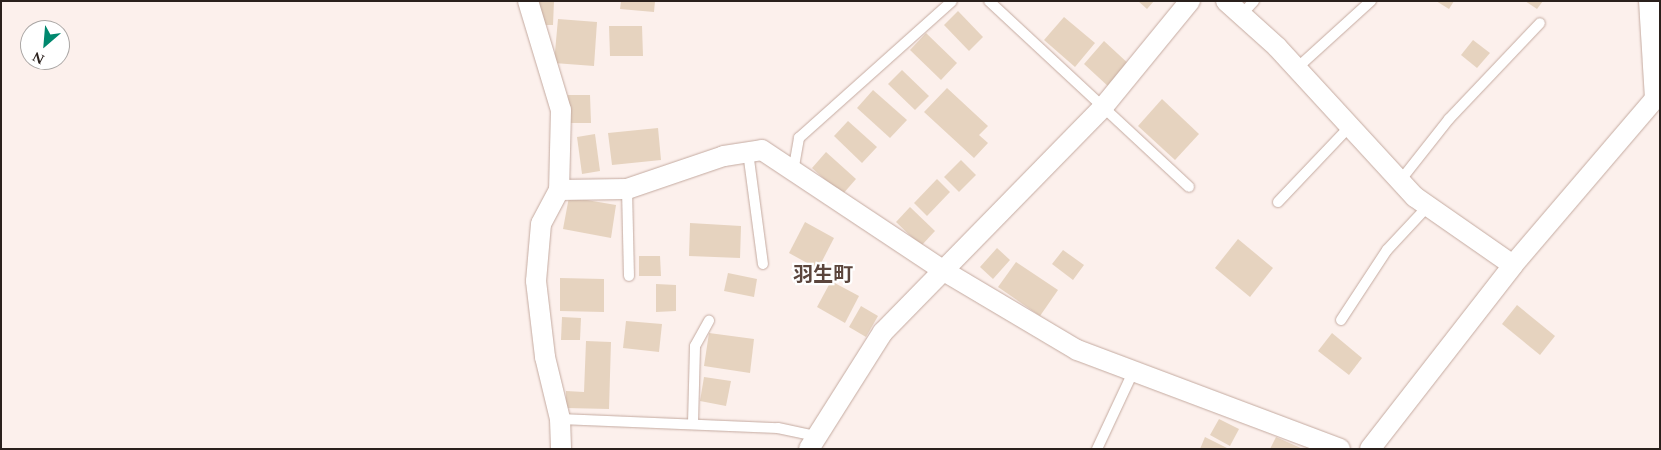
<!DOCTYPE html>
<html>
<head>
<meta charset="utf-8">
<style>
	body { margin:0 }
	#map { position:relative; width:1661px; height:450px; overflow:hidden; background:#fcf0ec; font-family:Spectral,"Noto Sans JP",serif }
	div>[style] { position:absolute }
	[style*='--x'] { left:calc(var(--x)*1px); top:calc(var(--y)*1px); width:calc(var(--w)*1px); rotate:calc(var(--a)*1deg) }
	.building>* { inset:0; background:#e6d3bf }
	.roads { filter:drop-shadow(0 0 1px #c4aaa0) drop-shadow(0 0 1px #c4aaa0) }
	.service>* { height:10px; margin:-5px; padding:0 5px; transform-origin:5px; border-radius:5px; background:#fff }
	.minor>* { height:20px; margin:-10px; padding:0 10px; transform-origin:10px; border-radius:10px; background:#fff }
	span { translate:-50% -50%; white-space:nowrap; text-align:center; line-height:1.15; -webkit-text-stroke:4.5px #fff; paint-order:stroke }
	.quarter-label { font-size:20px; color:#5b453c; font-weight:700 }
	.frame { position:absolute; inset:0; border:2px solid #2a201c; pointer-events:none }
	.north { position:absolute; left:20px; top:20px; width:50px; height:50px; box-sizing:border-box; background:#fff; border:1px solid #aaa6a4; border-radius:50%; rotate:207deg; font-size:14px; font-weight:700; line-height:20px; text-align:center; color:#2a201c }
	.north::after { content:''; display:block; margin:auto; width:18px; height:22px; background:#00886e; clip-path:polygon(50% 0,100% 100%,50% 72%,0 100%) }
</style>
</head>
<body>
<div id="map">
	<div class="building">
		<i style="clip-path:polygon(539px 1px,554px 1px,553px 25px,538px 25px)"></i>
		<i style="clip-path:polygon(621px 1px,655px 1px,654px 12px,620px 9px)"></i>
		<i style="clip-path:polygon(1138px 1px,1154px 1px,1147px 9px)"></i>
		<i style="clip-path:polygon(1436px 1px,1454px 1px,1449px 9px)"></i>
		<i style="clip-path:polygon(1525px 1px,1543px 1px,1537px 9px)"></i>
		<i style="clip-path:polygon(958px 11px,983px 37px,969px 51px,944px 25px)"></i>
		<i style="clip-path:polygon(1064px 17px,1095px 43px,1075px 67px,1044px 40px)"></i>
		<i style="clip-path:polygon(558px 19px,597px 22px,594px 66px,554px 63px)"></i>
		<i style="clip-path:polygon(609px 26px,642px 26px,643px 56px,610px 56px)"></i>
		<i style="clip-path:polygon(926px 33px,957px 63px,941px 80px,910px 50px)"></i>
		<i style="clip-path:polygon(1473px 40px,1490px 53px,1477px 68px,1461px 55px)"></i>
		<i style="clip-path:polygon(1104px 41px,1131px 66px,1110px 88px,1084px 64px)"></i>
		<i style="clip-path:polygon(902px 70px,929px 96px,915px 110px,888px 84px)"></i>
		<i style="clip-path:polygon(947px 88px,988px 126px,979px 135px,988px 143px,974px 158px,924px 112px)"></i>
		<i style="clip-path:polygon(873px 90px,907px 120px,890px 138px,857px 108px)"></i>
		<i style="clip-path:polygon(568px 95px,590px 95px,591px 123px,569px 123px)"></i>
		<i style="clip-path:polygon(1162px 99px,1199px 134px,1175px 160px,1138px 126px)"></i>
		<i style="clip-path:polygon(848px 121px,877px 147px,862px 163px,834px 136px)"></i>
		<i style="clip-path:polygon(658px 128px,661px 160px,612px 165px,608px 133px)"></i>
		<i style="clip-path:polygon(595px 134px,600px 171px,582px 174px,577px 137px)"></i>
		<i style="clip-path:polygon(826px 152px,856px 179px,842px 195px,812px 168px)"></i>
		<i style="clip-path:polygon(961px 160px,976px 175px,959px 192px,944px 177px)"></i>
		<i style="clip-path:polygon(937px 179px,950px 192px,927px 216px,914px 203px)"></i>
		<i style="clip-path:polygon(569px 197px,616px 205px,611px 238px,563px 229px)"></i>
		<i style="clip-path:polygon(910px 207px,935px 231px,921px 246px,896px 222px)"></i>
		<i style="clip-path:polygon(805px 222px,834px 238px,818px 269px,789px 253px)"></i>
		<i style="clip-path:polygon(690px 223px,741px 226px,740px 258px,689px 256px)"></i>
		<i style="clip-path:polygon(1238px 239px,1273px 268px,1250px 297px,1215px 268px)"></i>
		<i style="clip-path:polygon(997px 248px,1010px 260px,993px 279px,980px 267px)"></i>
		<i style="clip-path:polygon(1063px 250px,1084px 265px,1073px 280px,1052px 264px)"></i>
		<i style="clip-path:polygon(639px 256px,660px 256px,661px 276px,639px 276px)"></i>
		<i style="clip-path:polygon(1016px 262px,1058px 290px,1040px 316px,998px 287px)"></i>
		<i style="clip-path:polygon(728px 273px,757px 279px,754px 297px,724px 291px)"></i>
		<i style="clip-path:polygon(560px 278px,604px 279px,604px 312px,560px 311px)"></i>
		<i style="clip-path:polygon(831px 281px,859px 296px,845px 323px,817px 307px)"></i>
		<i style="clip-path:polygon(656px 284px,676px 285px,676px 311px,656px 312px)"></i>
		<i style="clip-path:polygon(1517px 305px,1555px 336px,1540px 355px,1502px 324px)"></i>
		<i style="clip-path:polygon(861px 306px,878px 316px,866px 337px,849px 327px)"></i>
		<i style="clip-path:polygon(562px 317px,581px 318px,580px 340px,561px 340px)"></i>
		<i style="clip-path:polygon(626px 321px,662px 324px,659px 352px,623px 348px)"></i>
		<i style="clip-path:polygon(709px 333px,754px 339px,750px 373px,704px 366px)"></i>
		<i style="clip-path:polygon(1332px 333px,1362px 358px,1349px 375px,1318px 351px)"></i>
		<i style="clip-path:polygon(586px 341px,611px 342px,609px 409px,566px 408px,566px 391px,584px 392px)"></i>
		<i style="clip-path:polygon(704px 377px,731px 381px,726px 406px,700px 401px)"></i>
		<i style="clip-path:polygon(1219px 419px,1239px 429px,1230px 446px,1210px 435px)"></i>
		<i style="clip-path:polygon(1205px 437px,1229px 449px,1200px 449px)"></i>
		<i style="clip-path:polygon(1276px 437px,1303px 449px,1270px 449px)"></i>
	</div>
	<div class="roads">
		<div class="service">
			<i style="--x:989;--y:1;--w:273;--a:42.9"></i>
			<i style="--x:1241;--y:15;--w:19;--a:-47"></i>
			<i style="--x:1297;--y:68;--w:100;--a:-42.2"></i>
			<i style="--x:748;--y:152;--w:113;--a:82.4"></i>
			<i style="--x:793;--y:172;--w:35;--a:-80"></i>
			<i style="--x:799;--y:138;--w:205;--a:-41.8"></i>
			<i style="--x:1400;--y:181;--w:79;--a:-51.7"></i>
			<i style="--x:1449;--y:119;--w:132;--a:-46.5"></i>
			<i style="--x:627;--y:189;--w:87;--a:88.7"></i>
			<i style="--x:1278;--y:202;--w:105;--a:-46.5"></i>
			<i style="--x:1341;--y:320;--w:84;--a:-56.7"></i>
			<i style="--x:1387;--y:250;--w:60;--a:-47"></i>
			<i style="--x:560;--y:419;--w:218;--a:2.4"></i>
			<i style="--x:778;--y:428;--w:39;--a:12"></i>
			<i style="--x:693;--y:423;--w:77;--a:-88.5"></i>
			<i style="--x:695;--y:346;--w:29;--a:-61"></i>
			<i style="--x:1097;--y:449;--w:87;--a:-64.9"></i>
		</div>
		<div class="minor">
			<i style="--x:528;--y:1;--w:114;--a:73.2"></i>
			<i style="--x:561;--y:110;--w:80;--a:91.4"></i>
			<i style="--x:559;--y:190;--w:38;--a:118"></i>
			<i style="--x:541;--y:224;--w:57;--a:95"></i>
			<i style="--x:536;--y:281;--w:77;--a:83.2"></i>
			<i style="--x:545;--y:357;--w:64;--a:76.4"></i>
			<i style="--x:560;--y:419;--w:30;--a:88"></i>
			<i style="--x:1226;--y:1;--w:69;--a:42"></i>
			<i style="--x:1277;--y:47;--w:204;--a:47.4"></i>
			<i style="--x:1415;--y:197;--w:119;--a:34.8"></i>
			<i style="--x:559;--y:190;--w:68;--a:-0.8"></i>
			<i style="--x:627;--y:189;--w:102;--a:-18.8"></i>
			<i style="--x:724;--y:156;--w:38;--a:-9"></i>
			<i style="--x:762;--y:150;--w:219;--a:33.6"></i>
			<i style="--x:944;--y:271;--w:155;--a:30.7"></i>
			<i style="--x:1077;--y:350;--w:281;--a:20.6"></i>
			<i style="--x:809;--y:449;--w:138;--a:-57.7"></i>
			<i style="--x:883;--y:332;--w:316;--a:-45.6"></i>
			<i style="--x:1104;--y:106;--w:136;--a:-50.7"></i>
			<i style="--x:1370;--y:449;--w:233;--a:-52.1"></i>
			<i style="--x:1513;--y:265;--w:218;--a:-49.5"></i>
			<i style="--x:1655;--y:99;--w:98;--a:-93.5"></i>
		</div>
	</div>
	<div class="quarter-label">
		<span style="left:823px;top:275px">羽生町</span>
	</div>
	<div class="frame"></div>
	<div class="north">N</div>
</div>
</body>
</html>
